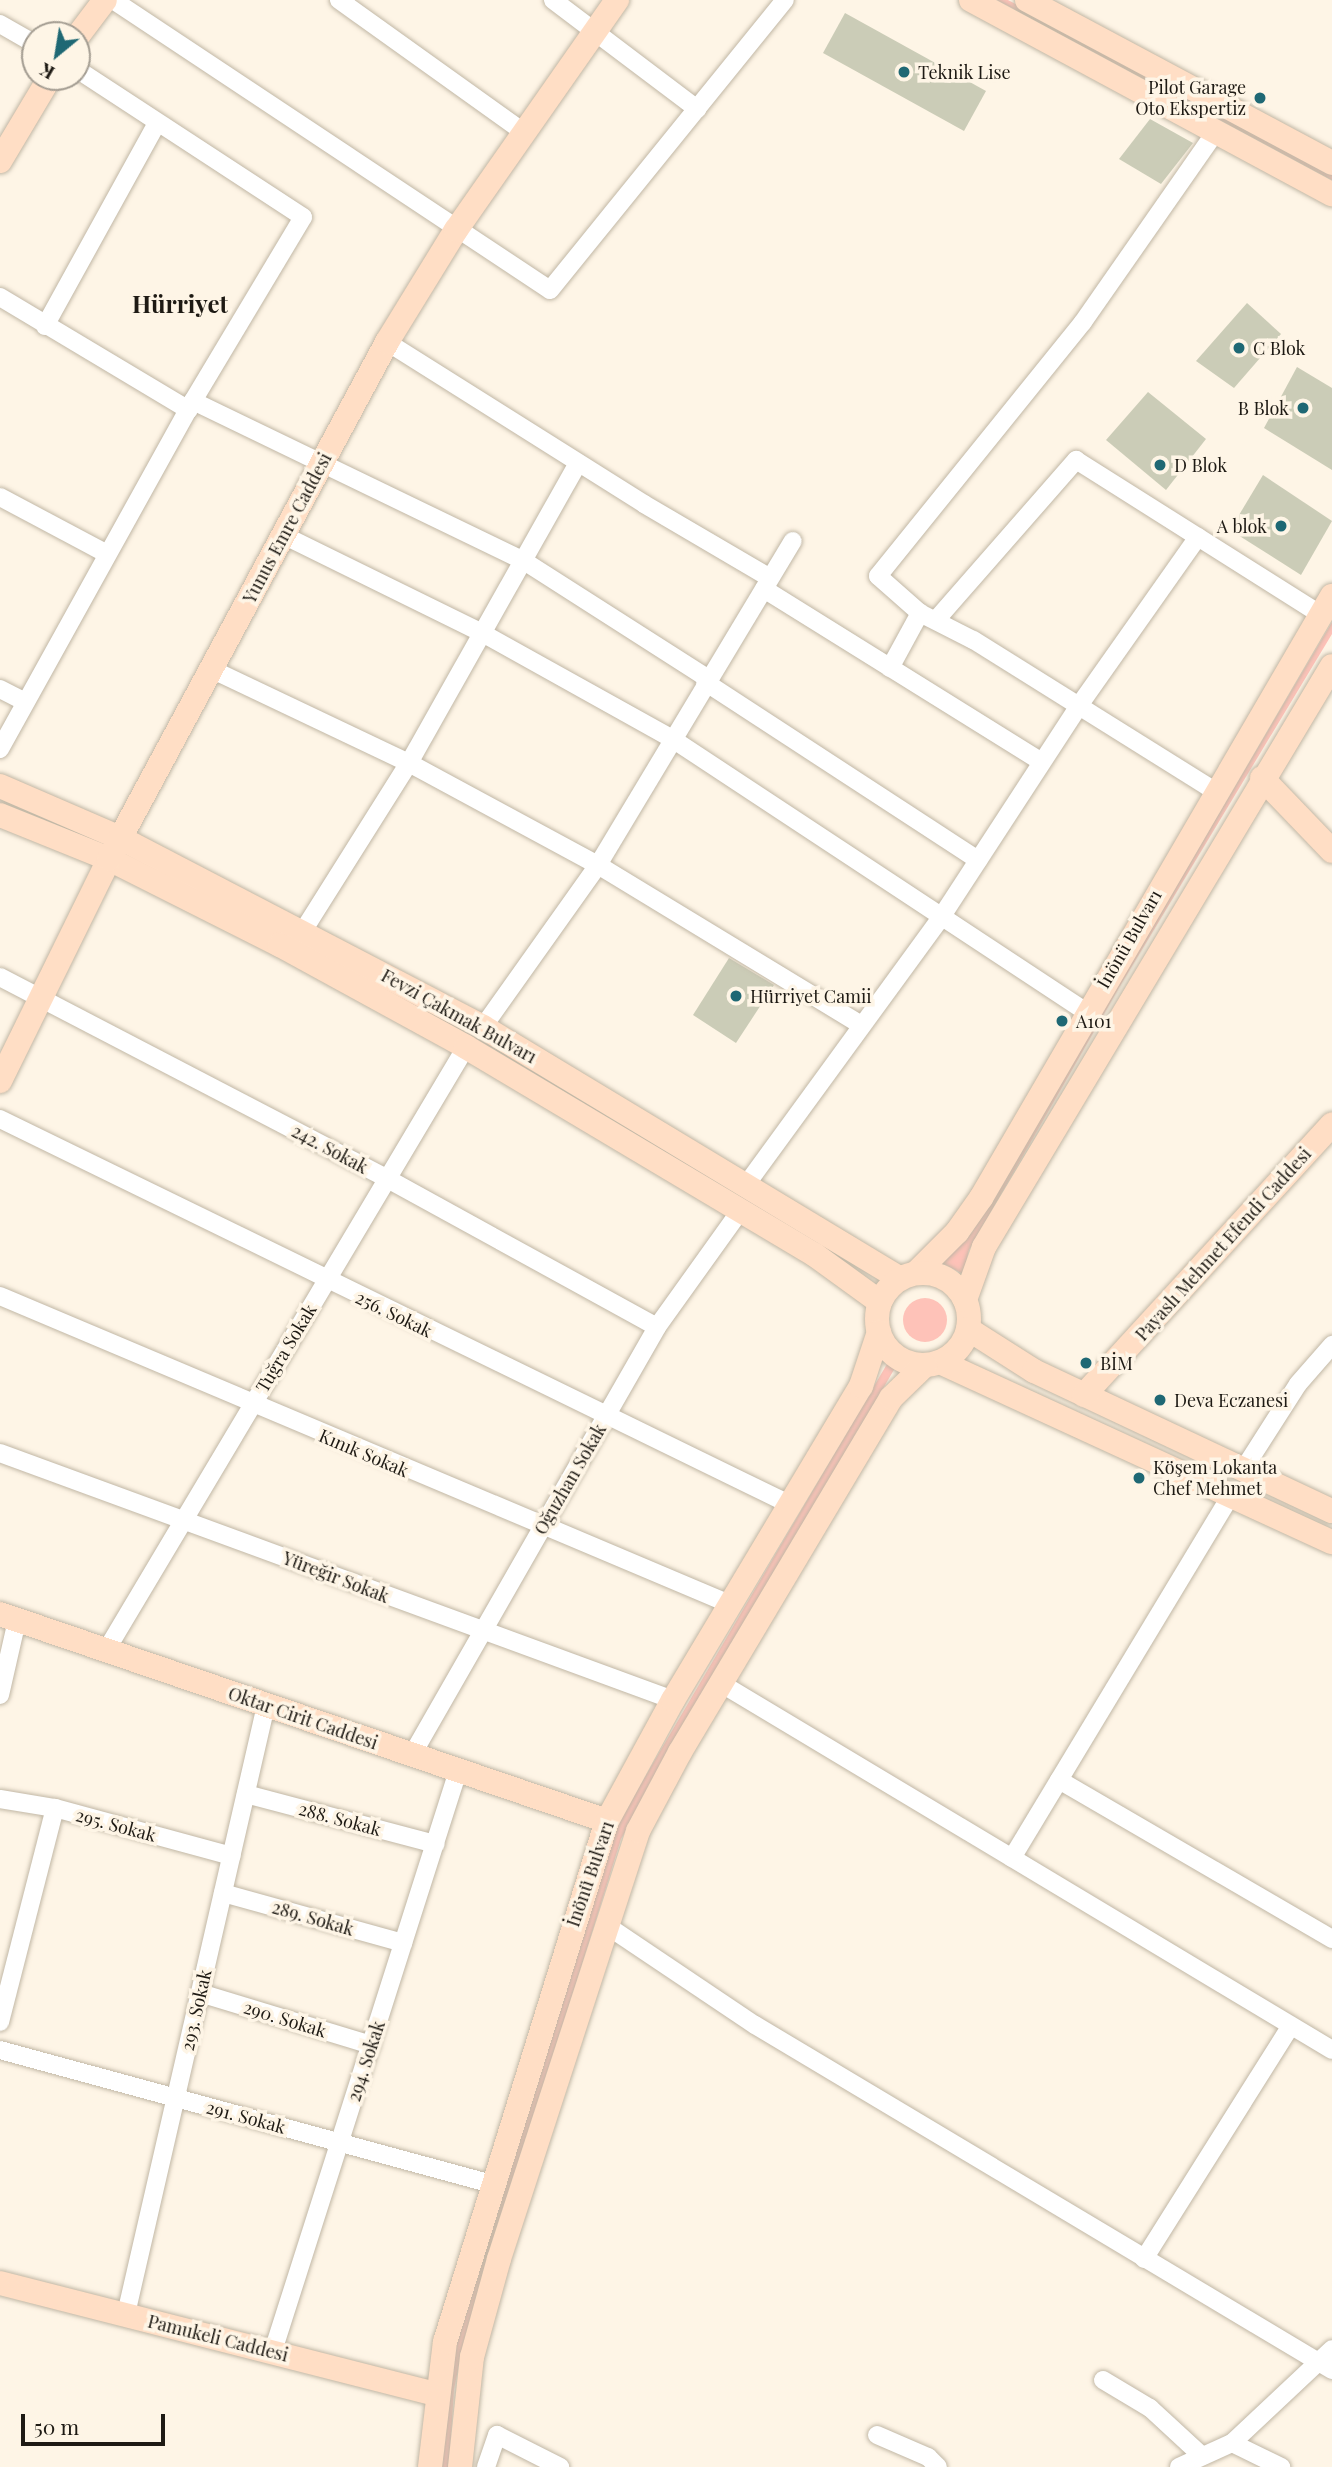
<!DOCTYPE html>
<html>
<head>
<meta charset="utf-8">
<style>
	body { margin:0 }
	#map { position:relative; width:1332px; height:2467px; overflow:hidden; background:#fef5e6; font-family:"Playfair Display",serif }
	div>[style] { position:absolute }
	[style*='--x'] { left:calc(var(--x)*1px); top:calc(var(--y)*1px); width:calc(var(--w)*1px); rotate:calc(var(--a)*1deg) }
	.green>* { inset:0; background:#fec2b8 }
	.round { border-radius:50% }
	.building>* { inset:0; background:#cbccb7 }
	.roads { filter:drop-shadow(0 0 2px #c1b7a5) drop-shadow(0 0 2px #c1b7a5) }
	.street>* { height:18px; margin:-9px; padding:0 9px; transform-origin:9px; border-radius:9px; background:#fff }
	.secondary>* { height:24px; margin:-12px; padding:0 12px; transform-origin:12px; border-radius:12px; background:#ffdec5 }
	.secondary>.ring { margin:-12px; padding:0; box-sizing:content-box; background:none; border:24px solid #ffdec5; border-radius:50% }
	.dots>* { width:19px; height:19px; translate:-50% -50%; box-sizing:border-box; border:4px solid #fef5e6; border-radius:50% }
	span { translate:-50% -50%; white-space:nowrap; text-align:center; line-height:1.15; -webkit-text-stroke:7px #fef5e6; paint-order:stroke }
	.poi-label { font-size:18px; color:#1e1a14 }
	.left { translate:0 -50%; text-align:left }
	.right { translate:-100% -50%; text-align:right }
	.street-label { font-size:18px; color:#1e1a14 }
	.district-label { font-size:24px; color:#1e1a14; font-weight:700 }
	.north { position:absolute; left:21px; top:21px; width:70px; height:70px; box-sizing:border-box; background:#fef5e6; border:2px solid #a49d92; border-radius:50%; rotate:210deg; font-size:19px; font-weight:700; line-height:28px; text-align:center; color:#1e1a14 }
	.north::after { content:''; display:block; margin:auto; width:24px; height:32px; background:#1f6874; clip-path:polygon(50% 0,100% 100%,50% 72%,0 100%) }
	.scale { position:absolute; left:21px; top:2414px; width:144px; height:32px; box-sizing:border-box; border:4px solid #1e1a14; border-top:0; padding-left:9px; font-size:21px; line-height:24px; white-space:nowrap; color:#1e1a14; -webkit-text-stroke:5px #fef5e6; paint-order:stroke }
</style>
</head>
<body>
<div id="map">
	<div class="green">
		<i style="clip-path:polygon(997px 0,1008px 0,1332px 174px,1332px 180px)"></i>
		<i style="clip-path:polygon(1332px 622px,1332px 634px,1120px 986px,969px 1250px,963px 1274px,942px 1263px,972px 1232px)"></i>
		<i class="round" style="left:903px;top:1298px;width:44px;height:44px"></i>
		<i style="clip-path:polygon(887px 1364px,895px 1368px,621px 1839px,462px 2351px,454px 2389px,449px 2467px,440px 2467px,450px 2364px,604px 1857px,625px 1811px)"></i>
	</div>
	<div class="building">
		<i style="clip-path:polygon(845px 13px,986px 91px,964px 131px,823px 53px)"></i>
		<i style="clip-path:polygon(1150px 119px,1193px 143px,1161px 184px,1119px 159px)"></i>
		<i style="clip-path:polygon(1247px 303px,1281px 334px,1234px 388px,1196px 361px)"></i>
		<i style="clip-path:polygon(1297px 367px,1332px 388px,1332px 470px,1264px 428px)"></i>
		<i style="clip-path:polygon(1148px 392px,1206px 439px,1166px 490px,1106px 440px)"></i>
		<i style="clip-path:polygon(1263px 475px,1332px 521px,1301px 575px,1230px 530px)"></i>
		<i style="clip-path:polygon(729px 958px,774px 985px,736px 1043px,693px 1015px)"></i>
	</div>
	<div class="roads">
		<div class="street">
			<i style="--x:113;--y:0;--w:524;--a:33.57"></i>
			<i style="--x:550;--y:290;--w:373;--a:-51"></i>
			<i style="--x:339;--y:0;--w:229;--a:35.6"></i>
			<i style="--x:553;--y:0;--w:181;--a:37.1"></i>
			<i style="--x:0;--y:24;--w:40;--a:29.7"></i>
			<i style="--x:0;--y:297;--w:220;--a:30.9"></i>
			<i style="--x:45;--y:326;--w:230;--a:-61.1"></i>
			<i style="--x:387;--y:342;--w:304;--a:32.2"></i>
			<i style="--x:644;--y:504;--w:146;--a:30.4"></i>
			<i style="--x:193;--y:401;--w:368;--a:25.8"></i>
			<i style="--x:524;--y:561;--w:217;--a:32.6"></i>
			<i style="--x:0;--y:497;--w:121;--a:28"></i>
			<i style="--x:283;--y:535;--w:224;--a:26.2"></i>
			<i style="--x:484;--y:634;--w:214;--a:29.1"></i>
			<i style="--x:671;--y:738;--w:498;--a:33.4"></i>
			<i style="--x:764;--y:589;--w:327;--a:31.9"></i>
			<i style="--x:936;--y:620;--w:213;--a:-48.8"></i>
			<i style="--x:1076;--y:460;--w:290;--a:32.3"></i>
			<i style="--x:890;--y:668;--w:63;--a:-61.4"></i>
			<i style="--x:211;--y:669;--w:219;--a:25.4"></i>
			<i style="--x:409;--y:763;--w:215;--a:28.4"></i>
			<i style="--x:598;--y:865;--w:308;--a:31.3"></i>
			<i style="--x:705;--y:682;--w:326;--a:33.1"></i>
			<i style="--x:0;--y:689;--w:27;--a:27"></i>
			<i style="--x:0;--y:749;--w:398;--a:-61"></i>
			<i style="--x:193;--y:401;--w:214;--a:-59.1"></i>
			<i style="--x:303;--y:217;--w:270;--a:-146.8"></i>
			<i style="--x:1215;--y:791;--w:285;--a:-148"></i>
			<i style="--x:973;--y:640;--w:59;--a:-153"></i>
			<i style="--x:920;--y:613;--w:56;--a:-138.6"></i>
			<i style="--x:878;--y:576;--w:326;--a:-51.1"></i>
			<i style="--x:1083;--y:322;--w:233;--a:-55.1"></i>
			<i style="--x:303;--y:931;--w:199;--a:-57.8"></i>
			<i style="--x:409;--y:763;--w:344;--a:-60.6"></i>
			<i style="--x:0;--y:977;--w:435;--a:27.5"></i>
			<i style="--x:386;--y:1178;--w:309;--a:28.8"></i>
			<i style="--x:483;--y:1027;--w:199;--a:-54.6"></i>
			<i style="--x:598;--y:865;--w:378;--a:-59"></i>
			<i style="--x:0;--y:1119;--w:880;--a:26.01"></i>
			<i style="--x:746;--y:1185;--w:329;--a:-53.9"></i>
			<i style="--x:940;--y:919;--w:253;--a:-56.9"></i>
			<i style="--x:1078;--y:707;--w:208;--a:-54.8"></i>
			<i style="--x:0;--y:1296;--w:792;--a:22.88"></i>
			<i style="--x:0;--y:1453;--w:717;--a:20.15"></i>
			<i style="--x:1245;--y:1467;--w:98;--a:-57.4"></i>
			<i style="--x:1298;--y:1384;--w:52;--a:-48.9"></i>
			<i style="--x:107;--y:1649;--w:701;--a:-59.19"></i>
			<i style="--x:722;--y:1684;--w:711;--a:30.96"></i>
			<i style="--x:0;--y:1695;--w:77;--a:-77.2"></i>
			<i style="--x:412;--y:1755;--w:493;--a:-60.2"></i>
			<i style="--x:657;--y:1327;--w:143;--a:-54.4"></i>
			<i style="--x:1059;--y:1780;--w:316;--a:30.2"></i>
			<i style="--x:246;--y:1794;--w:196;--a:14.8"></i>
			<i style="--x:0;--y:1799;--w:56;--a:9.3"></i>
			<i style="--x:55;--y:1808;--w:183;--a:15.2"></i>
			<i style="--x:1012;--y:1858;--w:426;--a:-58.9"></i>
			<i style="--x:223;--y:1893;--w:187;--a:15.5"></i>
			<i style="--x:606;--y:1925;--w:179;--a:33.9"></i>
			<i style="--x:755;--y:2025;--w:672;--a:30.88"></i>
			<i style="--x:200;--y:1993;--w:179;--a:16.9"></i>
			<i style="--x:0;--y:2022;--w:221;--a:-75.6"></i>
			<i style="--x:0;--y:2050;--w:510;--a:15.24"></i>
			<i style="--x:1144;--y:2259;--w:275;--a:-57.8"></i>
			<i style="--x:126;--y:2314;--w:625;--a:-77.05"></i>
			<i style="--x:273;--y:2351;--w:609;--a:-72.31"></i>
			<i style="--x:1103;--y:2380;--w:55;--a:30.8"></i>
			<i style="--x:1150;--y:2408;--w:71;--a:42.7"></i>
			<i style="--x:877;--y:2435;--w:56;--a:23.3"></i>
			<i style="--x:928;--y:2457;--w:14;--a:45"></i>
			<i style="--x:1232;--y:2443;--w:55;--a:26.1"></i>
			<i style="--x:486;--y:2467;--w:34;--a:-71"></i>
			<i style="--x:497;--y:2435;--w:71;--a:26.9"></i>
			<i style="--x:1179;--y:2467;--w:58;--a:-24.4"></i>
			<i style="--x:1232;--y:2443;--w:137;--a:-43.2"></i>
		</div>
		<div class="secondary">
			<i style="--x:971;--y:0;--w:410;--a:28.3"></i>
			<i style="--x:1027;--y:0;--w:346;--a:28.1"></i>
			<i style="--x:77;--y:37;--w:46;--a:-52.9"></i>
			<i style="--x:0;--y:161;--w:98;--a:-59.2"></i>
			<i style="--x:1262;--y:778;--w:101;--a:46.2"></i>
			<i style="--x:0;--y:786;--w:131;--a:23.4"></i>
			<i style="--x:120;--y:838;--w:409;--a:27.5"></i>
			<i style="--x:483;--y:1027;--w:487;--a:31.1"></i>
			<i style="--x:0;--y:815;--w:118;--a:22"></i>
			<i style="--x:109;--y:859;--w:191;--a:26.7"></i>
			<i style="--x:280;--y:945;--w:212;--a:28.7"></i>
			<i style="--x:466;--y:1047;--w:406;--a:30.8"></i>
			<i style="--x:815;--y:1255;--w:80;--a:35.9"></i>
			<i style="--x:0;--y:1081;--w:247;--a:-63.8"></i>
			<i style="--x:109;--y:859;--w:587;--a:-61.73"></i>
			<i style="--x:387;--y:342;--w:132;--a:-58.4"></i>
			<i style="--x:456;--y:230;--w:281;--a:-55"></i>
			<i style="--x:916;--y:1273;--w:58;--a:-45"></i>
			<i style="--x:957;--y:1232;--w:42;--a:-54.8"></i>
			<i style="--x:981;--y:1198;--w:697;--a:-59.76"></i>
			<i class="ring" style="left:877px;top:1273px;width:68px;height:68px"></i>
			<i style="--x:965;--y:1300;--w:56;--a:-70.3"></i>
			<i style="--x:984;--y:1247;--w:677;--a:-59.08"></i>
			<i style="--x:968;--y:1329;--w:78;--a:32.5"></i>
			<i style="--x:1034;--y:1371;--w:329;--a:25.2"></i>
			<i style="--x:940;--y:1362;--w:431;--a:24.7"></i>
			<i style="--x:1084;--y:1395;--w:367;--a:-47.5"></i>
			<i style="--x:0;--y:1614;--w:641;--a:18.83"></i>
			<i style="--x:0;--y:2283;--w:450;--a:14.3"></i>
			<i style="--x:430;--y:2467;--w:126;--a:-83.2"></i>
			<i style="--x:445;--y:2342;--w:546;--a:-72.73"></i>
			<i style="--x:607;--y:1821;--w:138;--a:-61.4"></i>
			<i style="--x:673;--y:1700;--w:366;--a:-59.1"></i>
			<i style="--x:861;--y:1386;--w:57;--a:-71.6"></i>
			<i style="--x:460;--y:2467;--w:111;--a:-83.8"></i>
			<i style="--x:472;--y:2357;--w:102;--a:-74.6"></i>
			<i style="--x:499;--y:2259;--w:450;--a:-72"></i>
			<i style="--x:638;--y:1831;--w:89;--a:-62"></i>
			<i style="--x:680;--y:1752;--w:412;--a:-59.2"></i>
			<i style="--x:891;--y:1398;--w:47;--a:-44.1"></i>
		</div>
	</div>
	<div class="dots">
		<i style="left:904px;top:72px;background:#1f6874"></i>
		<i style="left:1260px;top:98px;background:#1f6874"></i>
		<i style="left:1239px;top:348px;background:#1f6874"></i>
		<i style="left:1303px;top:408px;background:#1f6874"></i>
		<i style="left:1160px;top:465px;background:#1f6874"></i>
		<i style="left:1281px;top:526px;background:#1f6874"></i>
		<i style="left:736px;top:996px;background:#1f6874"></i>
		<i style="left:1062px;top:1021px;background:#1f6874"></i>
		<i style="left:1086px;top:1363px;background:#1f6874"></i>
		<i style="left:1160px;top:1400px;background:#1f6874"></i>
		<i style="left:1139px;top:1478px;background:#1f6874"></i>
	</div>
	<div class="poi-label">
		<span class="left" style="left:918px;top:72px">Teknik Lise</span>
		<span class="right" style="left:1246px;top:98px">Pilot Garage<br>Oto Ekspertiz</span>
		<span class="left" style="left:1253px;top:348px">C Blok</span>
		<span class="right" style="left:1289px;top:408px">B Blok</span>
		<span class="left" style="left:1174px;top:465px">D Blok</span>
		<span class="right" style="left:1267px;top:526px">A blok</span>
		<span class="left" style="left:750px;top:996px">Hürriyet Camii</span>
		<span class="left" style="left:1076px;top:1021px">A101</span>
		<span class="left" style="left:1100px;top:1363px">BİM</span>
		<span class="left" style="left:1174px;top:1400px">Deva Eczanesi</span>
		<span class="left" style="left:1153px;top:1478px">Köşem Lokanta<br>Chef Mehmet</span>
	</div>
	<div class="street-label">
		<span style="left:287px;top:528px;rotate:-62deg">Yunus Emre Caddesi</span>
		<span style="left:1129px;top:939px;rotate:-60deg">İnönü Bulvarı</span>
		<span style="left:459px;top:1016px;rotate:29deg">Fevzi Çakmak Bulvarı</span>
		<span style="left:330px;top:1149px;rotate:28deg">242. Sokak</span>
		<span style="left:1223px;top:1244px;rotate:-48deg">Payaslı Mehmet Efendi Caddesi</span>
		<span style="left:394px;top:1314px;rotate:26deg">256. Sokak</span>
		<span style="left:286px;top:1348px;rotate:-59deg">Tuğra Sokak</span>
		<span style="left:364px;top:1453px;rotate:23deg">Kınık Sokak</span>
		<span style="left:570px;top:1479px;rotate:-60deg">Oğuzhan Sokak</span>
		<span style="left:336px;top:1577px;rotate:21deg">Yüreğir Sokak</span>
		<span style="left:303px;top:1718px;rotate:19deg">Oktar Cirit Caddesi</span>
		<span style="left:340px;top:1819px;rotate:15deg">288. Sokak</span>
		<span style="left:116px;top:1825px;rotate:15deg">295. Sokak</span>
		<span style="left:590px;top:1874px;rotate:-71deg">İnönü Bulvarı</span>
		<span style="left:313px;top:1918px;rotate:16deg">289. Sokak</span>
		<span style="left:196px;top:2010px;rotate:-77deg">293. Sokak</span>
		<span style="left:285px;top:2019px;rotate:17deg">290. Sokak</span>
		<span style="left:366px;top:2061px;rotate:-72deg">294. Sokak</span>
		<span style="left:246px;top:2117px;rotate:15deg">291. Sokak</span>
		<span style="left:218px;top:2338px;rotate:14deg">Pamukeli Caddesi</span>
	</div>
	<div class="district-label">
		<span style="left:180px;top:304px">Hürriyet</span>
	</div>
	<div class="north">K</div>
	<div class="scale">50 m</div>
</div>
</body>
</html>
